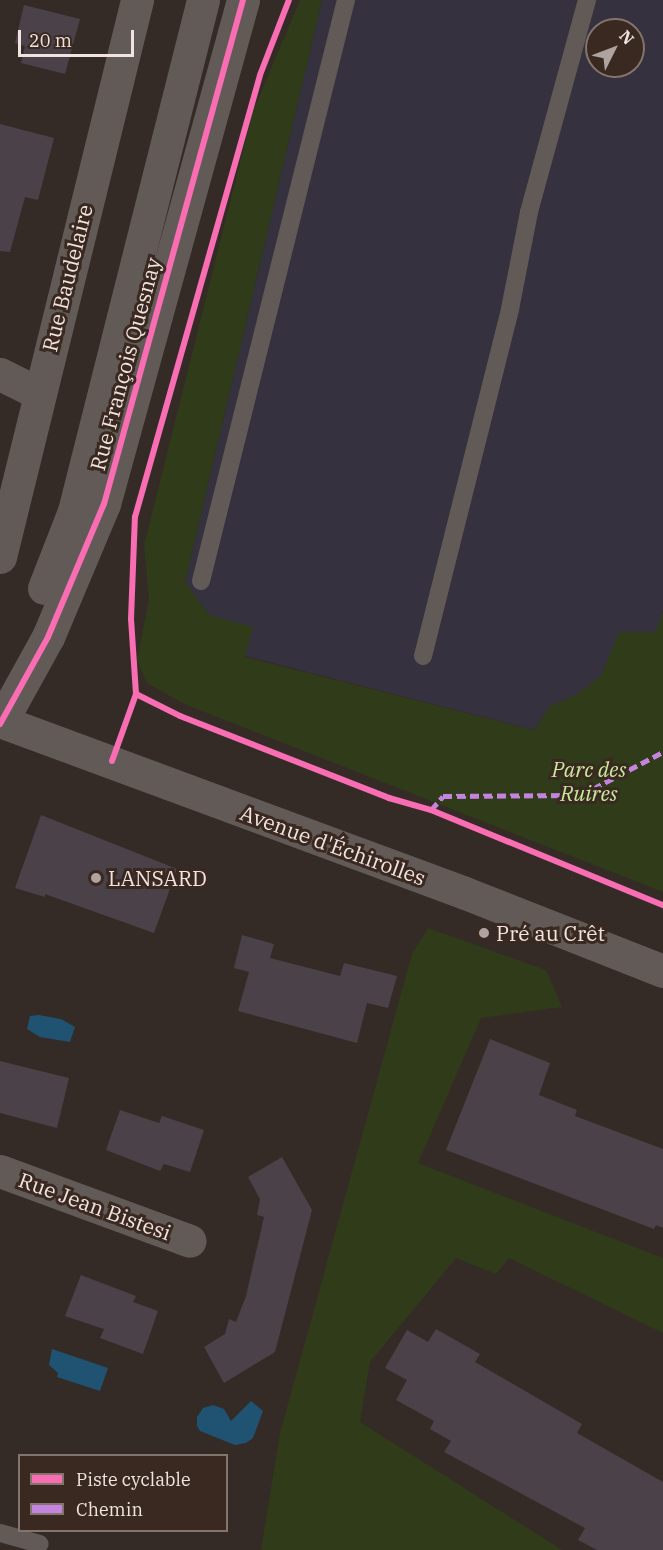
<!DOCTYPE html>
<html>
<head>
<meta charset="utf-8">
<style>
	body { margin:0 }
	#map { position:relative; width:663px; height:1550px; overflow:hidden; background:#342b27; font-family:"IBM Plex Serif",serif }
	div>[style] { position:absolute }
	[style*='--x'] { left:calc(var(--x)*1px); top:calc(var(--y)*1px); width:calc(var(--w)*1px); rotate:calc(var(--a)*1deg) }
	.industrial>* { inset:0; background:#36313f }
	.green>* { inset:0; background:#2f3b19 }
	.water>* { inset:0; background:#1f5371 }
	.building>* { inset:0; background:#4a4248 }
	.lane>* { height:18px; margin:-9px; padding:0 9px; transform-origin:9px; border-radius:9px; background:#625a56 }
	.street>* { height:33px; margin:-16.5px; padding:0 16.5px; transform-origin:16.5px; border-radius:16.5px; background:#625a56 }
	.secondary>* { height:33px; margin:-16.5px; padding:0 16.5px; transform-origin:16.5px; border-radius:16.5px; background:#625a56 }
	.quiet>* { height:4.5px; margin-top:-2.25px; transform-origin:0; background:repeating-linear-gradient(90deg,#c483df 0 9px,transparent 0 13.5px) }
	.cycleway>* { height:6px; margin:-3px; padding:0 3px; transform-origin:3px; border-radius:3px; background:#f96db3 }
	.dots>* { width:16px; height:16px; translate:-50% -50%; box-sizing:border-box; border:3px solid #3a2921; border-radius:50% }
	span { translate:-50% -50%; white-space:nowrap; text-align:center; line-height:1.15; -webkit-text-stroke:6px #3a2921; paint-order:stroke }
	.street-label { font-size:21px; color:#f1e4e0 }
	.park-label { font-size:21px; color:#c6eb9b; font-style:italic }
	.poi-label { font-size:21px; color:#f1e4e0 }
	.left { translate:0 -50%; text-align:left }
	.legend { position:absolute; left:18px; top:1454px; width:210px; height:78px; box-sizing:border-box; background:#3a2921; border:2px solid #83746d; margin:0; padding:8px 10px; list-style:none; font-size:18px; color:#f1e4e0 }
	.legend li { display:flex; align-items:center; gap:12px; height:30px }
	.legend b { width:30px; border:2px solid #83746d }
	.north { position:absolute; left:585px; top:18px; width:60px; height:60px; box-sizing:border-box; background:#3a2921; border:2px solid #83746d; border-radius:50%; rotate:48deg; font-size:16px; font-weight:700; line-height:24px; text-align:center; color:#f1e4e0 }
	.north::after { content:''; display:block; margin:auto; width:21px; height:27px; background:#afa39f; clip-path:polygon(50% 0,100% 100%,50% 72%,0 100%) }
	.scale { position:absolute; left:18px; top:30px; width:116px; height:27px; box-sizing:border-box; border:3px solid #f1e4e0; border-top:0; padding-left:8px; font-size:18px; line-height:21px; white-space:nowrap; color:#f1e4e0; -webkit-text-stroke:4px #3a2921; paint-order:stroke }
</style>
</head>
<body>
<div id="map">
	<div class="industrial">
		<i style="clip-path:polygon(evenodd,322px 0,663px 0,663px 611px,657px 632px,619px 633px,601px 676px,574px 696px,550px 706px,534px 730px,245px 656px,252px 627px,209px 615px,185px 582px,322px 0,597px 30px,633px 30px,633px 66px,597px 66px,597px 30px)"></i>
	</div>
	<div class="green">
		<i style="clip-path:polygon(300px 0,322px 0,185px 582px,209px 615px,253px 627px,245px 657px,534px 730px,550px 706px,574px 696px,601px 676px,619px 632px,656px 632px,663px 611px,663px 892px,184px 704px,147px 683px,137px 661px,149px 599px,144px 545px,253px 111px)"></i>
		<i style="clip-path:polygon(428px 928px,546px 970px,562px 1007px,481px 1018px,418px 1163px,663px 1258px,663px 1333px,509px 1258px,496px 1274px,456px 1258px,370px 1362px,360px 1422px,562px 1550px,261px 1550px,280px 1433px,412px 954px)"></i>
	</div>
	<div class="water">
		<i style="clip-path:polygon(39px 1015px,61px 1019px,75px 1027px,70px 1042px,40px 1037px,27px 1029px,30px 1016px)"></i>
		<i style="clip-path:polygon(52px 1349px,108px 1368px,100px 1391px,57px 1377px,58px 1373px,49px 1365px)"></i>
		<i style="clip-path:polygon(251px 1401px,263px 1411px,253px 1438px,246px 1443px,235px 1445px,200px 1431px,197px 1426px,197px 1417px,203px 1408px,213px 1405px,224px 1409px,231px 1421px)"></i>
	</div>
	<div class="building">
		<i style="clip-path:polygon(24px 5px,80px 19px,65px 74px,21px 63px,25px 46px,15px 43px)"></i>
		<i style="clip-path:polygon(0 124px,54px 138px,38px 200px,25px 197px,10px 252px,0 251px)"></i>
		<i style="clip-path:polygon(41px 815px,177px 869px,154px 933px,45px 894px,45px 897px,15px 888px)"></i>
		<i style="clip-path:polygon(242px 935px,274px 944px,270px 958px,340px 976px,344px 963px,397px 976px,388px 1008px,367px 1003px,357px 1043px,238px 1011px,249px 972px,234px 968px)"></i>
		<i style="clip-path:polygon(490px 1039px,550px 1063px,539px 1095px,577px 1110px,575px 1116px,663px 1149px,663px 1228px,656px 1225px,654px 1229px,446px 1150px)"></i>
		<i style="clip-path:polygon(0 1061px,69px 1078px,57px 1128px,0 1113px)"></i>
		<i style="clip-path:polygon(120px 1110px,159px 1123px,162px 1116px,204px 1130px,190px 1172px,164px 1164px,160px 1171px,106px 1150px)"></i>
		<i style="clip-path:polygon(282px 1157px,312px 1210px,275px 1352px,224px 1383px,204px 1347px,225px 1334px,229px 1319px,236px 1322px,246px 1296px,264px 1217px,257px 1215px,260px 1199px,248px 1177px)"></i>
		<i style="clip-path:polygon(81px 1275px,136px 1296px,133px 1302px,158px 1311px,143px 1354px,100px 1338px,104px 1329px,65px 1316px)"></i>
		<i style="clip-path:polygon(436px 1329px,480px 1354px,475px 1362px,582px 1424px,577px 1433px,663px 1482px,663px 1550px,597px 1550px,578px 1540px,585px 1528px,444px 1452px,451px 1441px,430px 1429px,434px 1421px,396px 1400px,407px 1380px,385px 1368px,407px 1330px,428px 1342px)"></i>
	</div>
	<div class="lane">
		<i style="--x:201;--y:581;--w:599;--a:-75.99"></i>
		<i style="--x:423;--y:656;--w:358;--a:-75.9"></i>
		<i style="--x:510;--y:309;--w:99;--a:-78.9"></i>
		<i style="--x:529;--y:212;--w:220;--a:-74.7"></i>
		<i style="--x:0;--y:1533;--w:41;--a:15.4"></i>
	</div>
	<div class="street">
		<i style="--x:0;--y:374;--w:42;--a:26.6"></i>
		<i style="--x:0;--y:557;--w:574;--a:-76.18"></i>
		<i style="--x:0;--y:1171;--w:202;--a:20.2"></i>
	</div>
	<div class="secondary">
		<i style="--x:44;--y:588;--w:83;--a:-68.7"></i>
		<i style="--x:74;--y:511;--w:527;--a:-75.83"></i>
		<i style="--x:0;--y:721;--w:496;--a:20.3"></i>
		<i style="--x:465;--y:893;--w:213;--a:21.5"></i>
		<i style="--x:1;--y:722;--w:97;--a:-61.1"></i>
		<i style="--x:48;--y:637;--w:144;--a:-67.2"></i>
		<i style="--x:104;--y:504;--w:523;--a:-74.58"></i>
	</div>
	<div class="quiet">
		<i style="--x:431;--y:810;--w:18;--a:-49"></i>
		<i style="--x:443;--y:796;--w:138;--a:-0.4"></i>
		<i style="--x:581;--y:795;--w:93;--a:-27.7"></i>
	</div>
	<div class="cycleway">
		<i style="--x:136;--y:694;--w:49;--a:26.6"></i>
		<i style="--x:180;--y:716;--w:225;--a:21.4"></i>
		<i style="--x:389;--y:798;--w:44;--a:15.9"></i>
		<i style="--x:431;--y:810;--w:251;--a:22.3"></i>
		<i style="--x:0;--y:724;--w:99;--a:-61.1"></i>
		<i style="--x:48;--y:637;--w:144;--a:-67.2"></i>
		<i style="--x:104;--y:504;--w:523;--a:-74.58"></i>
		<i style="--x:112;--y:761;--w:71;--a:-70.3"></i>
		<i style="--x:136;--y:694;--w:75;--a:-93.8"></i>
		<i style="--x:131;--y:619;--w:102;--a:-87.8"></i>
		<i style="--x:135;--y:517;--w:459;--a:-74.2"></i>
		<i style="--x:260;--y:75;--w:80;--a:-68.9"></i>
	</div>
	<div class="dots">
		<i style="left:96px;top:878px;background:#afa39f"></i>
		<i style="left:484px;top:933px;background:#afa39f"></i>
	</div>
	<div class="street-label">
		<span style="left:67px;top:278px;rotate:-76deg">Rue Baudelaire</span>
		<span style="left:125px;top:364px;rotate:-75deg">Rue François Quesnay</span>
		<span style="left:333px;top:845px;rotate:20deg">Avenue d'Échirolles</span>
		<span style="left:95px;top:1206px;rotate:20deg">Rue Jean Bistesi</span>
	</div>
	<div class="park-label">
		<span style="left:589px;top:781px">Parc des<br>Ruires</span>
	</div>
	<div class="poi-label">
		<span class="left" style="left:108px;top:878px">LANSARD</span>
		<span class="left" style="left:496px;top:933px">Pré au Crêt</span>
	</div>
	<ul class="legend">
	<li><b style="height:8px;background:#f96db3"></b>Piste cyclable</li>
	<li><b style="height:8px;background:#c483df"></b>Chemin</li>
	</ul>
	<div class="north">N</div>
	<div class="scale">20 m</div>
</div>
</body>
</html>
